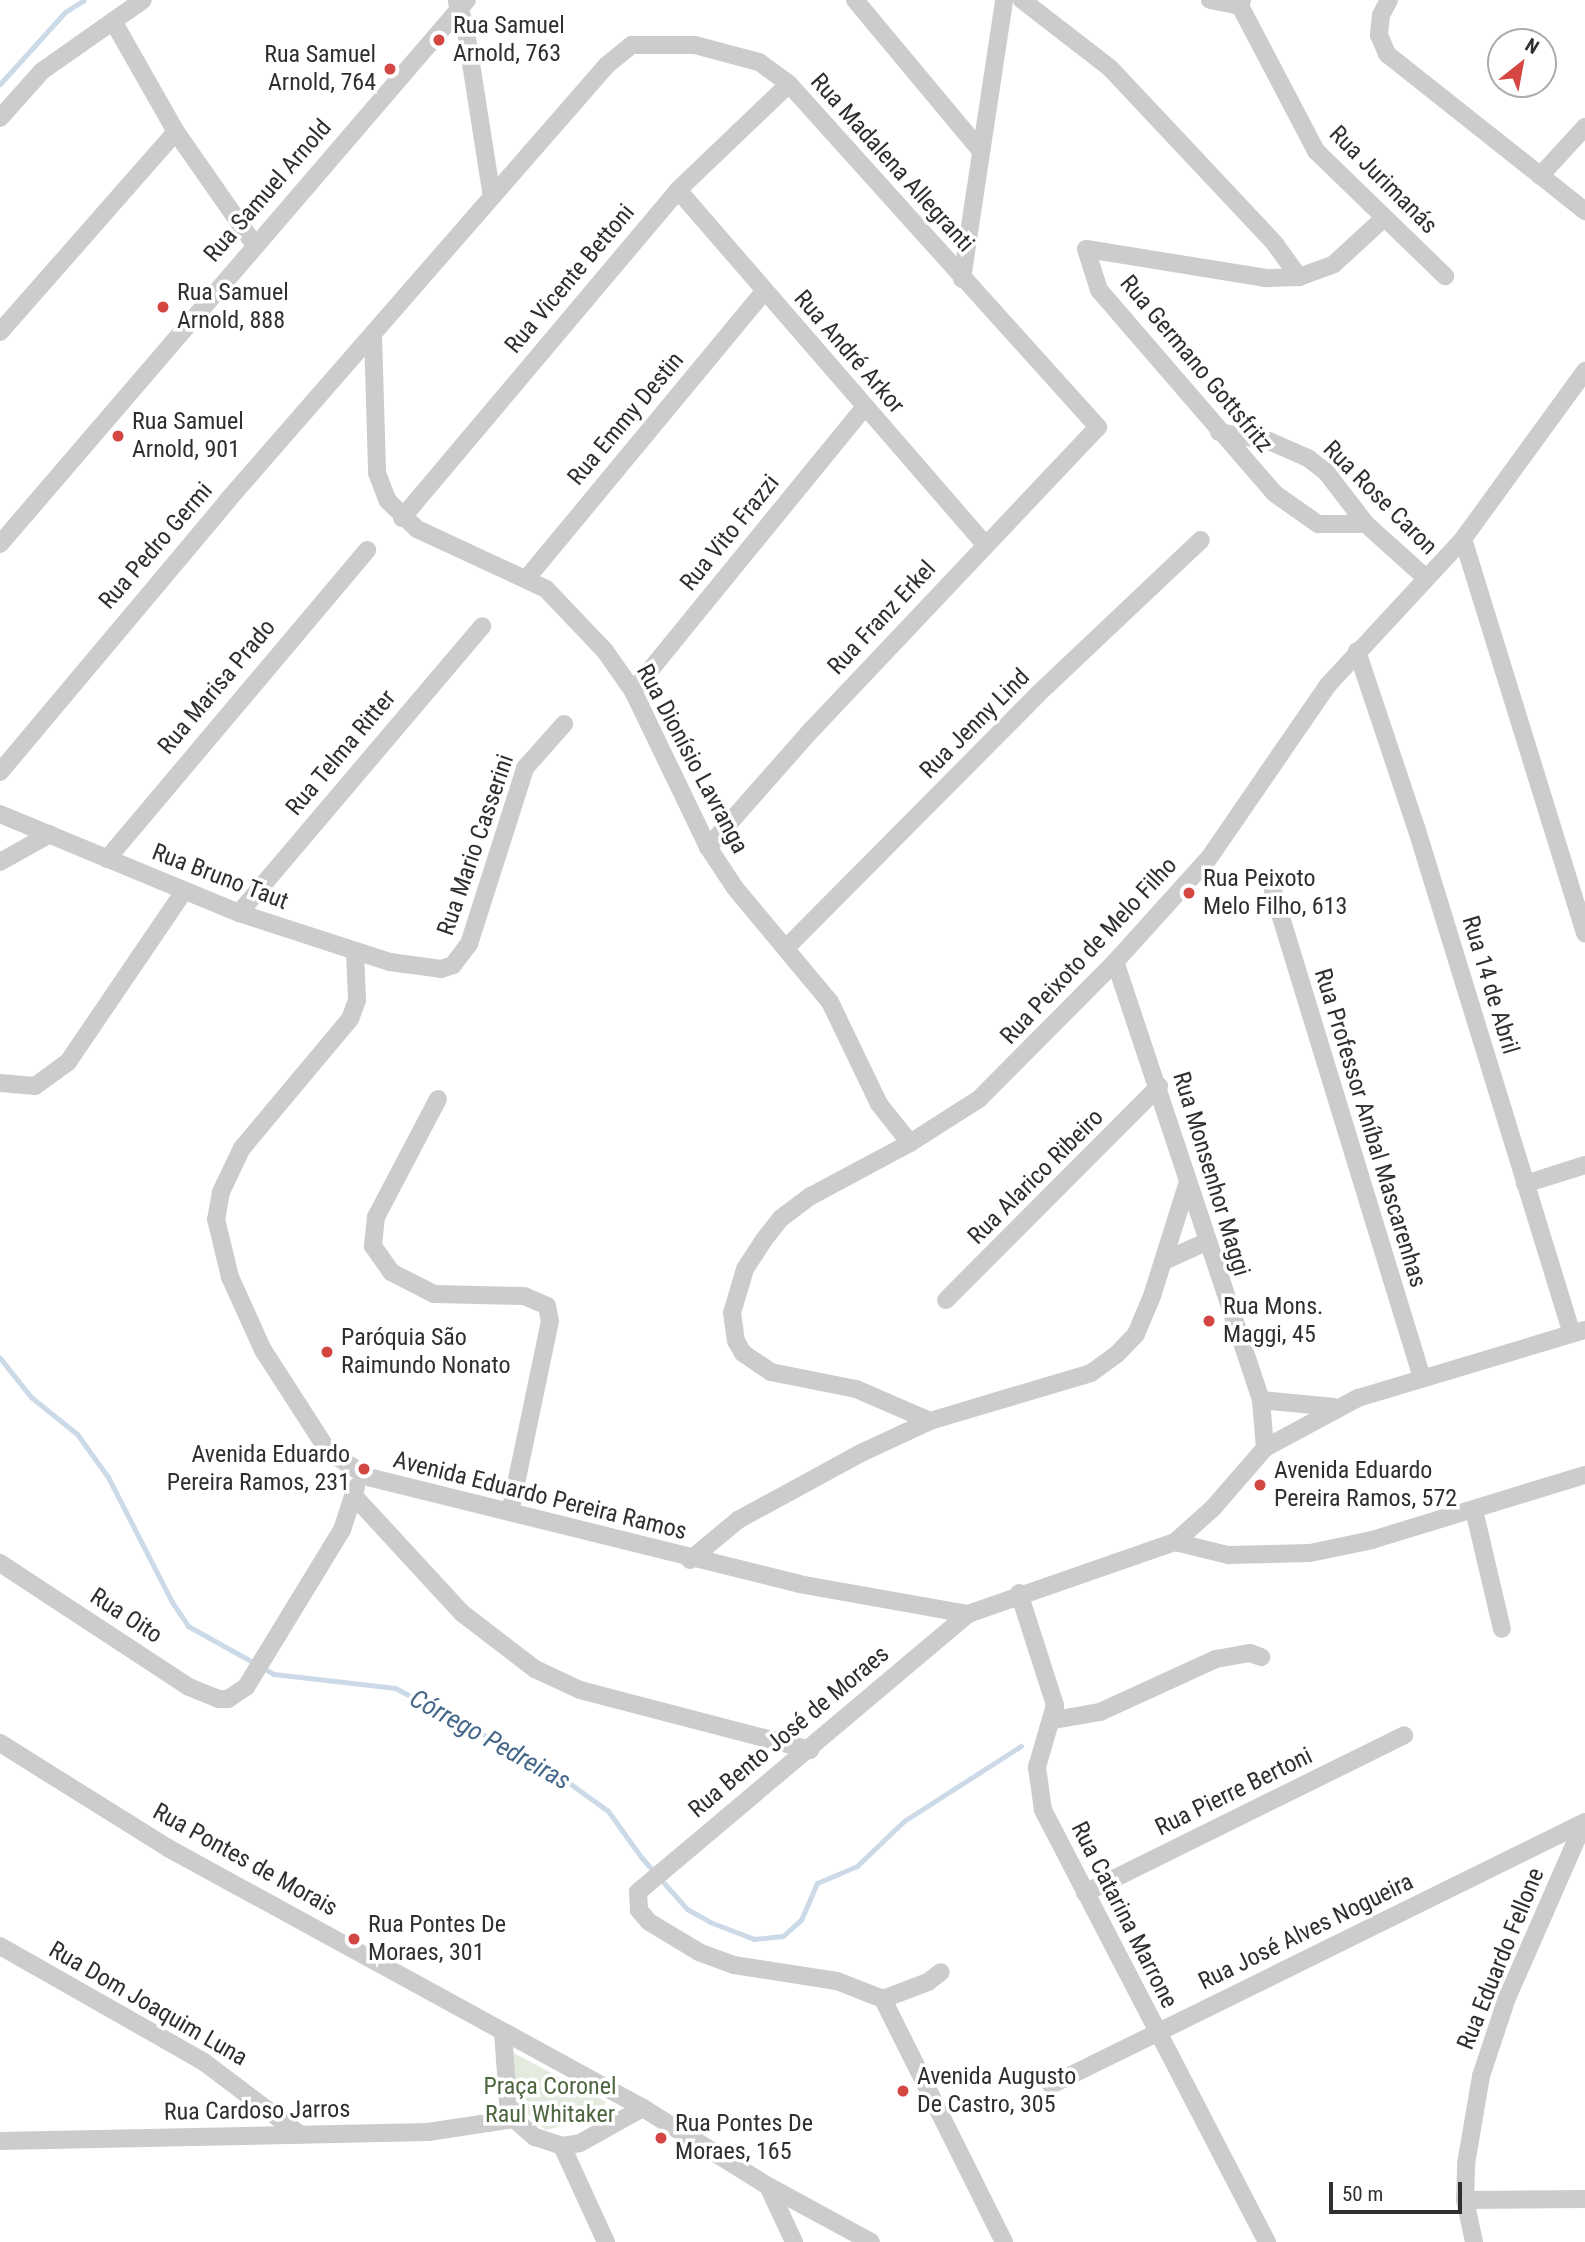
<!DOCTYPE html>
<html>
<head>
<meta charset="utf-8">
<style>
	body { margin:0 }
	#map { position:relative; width:1585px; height:2242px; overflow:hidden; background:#fff; font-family:"Roboto Condensed",sans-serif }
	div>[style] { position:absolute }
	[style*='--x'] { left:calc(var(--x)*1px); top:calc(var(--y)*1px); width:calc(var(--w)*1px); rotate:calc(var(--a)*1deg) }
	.green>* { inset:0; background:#e3eade }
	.stream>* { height:5px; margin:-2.5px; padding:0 2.5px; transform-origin:2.5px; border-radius:2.5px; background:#ccdae8 }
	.minor>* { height:18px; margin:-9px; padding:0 9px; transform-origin:9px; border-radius:9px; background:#ccc }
	.dots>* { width:19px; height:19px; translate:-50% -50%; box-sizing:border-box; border:4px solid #fff; border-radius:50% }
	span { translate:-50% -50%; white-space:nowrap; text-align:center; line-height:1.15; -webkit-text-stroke:7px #fff; paint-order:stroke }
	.poi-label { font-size:24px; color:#2f2f2f }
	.left { translate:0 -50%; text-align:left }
	.right { translate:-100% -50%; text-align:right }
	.street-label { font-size:24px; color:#2f2f2f }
	.park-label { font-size:24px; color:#4e6640 }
	.water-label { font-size:26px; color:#446789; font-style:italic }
	.north { position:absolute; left:1487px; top:28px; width:70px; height:70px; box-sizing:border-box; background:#fff; border:2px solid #acacac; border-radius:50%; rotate:31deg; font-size:19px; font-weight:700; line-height:28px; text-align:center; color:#2f2f2f }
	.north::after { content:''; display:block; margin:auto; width:24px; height:32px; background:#d44642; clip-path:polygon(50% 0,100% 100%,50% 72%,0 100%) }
	.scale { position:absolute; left:1329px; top:2182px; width:133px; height:32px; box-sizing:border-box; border:4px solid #2f2f2f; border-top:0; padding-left:9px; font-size:21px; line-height:24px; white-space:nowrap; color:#2f2f2f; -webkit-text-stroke:5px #fff; paint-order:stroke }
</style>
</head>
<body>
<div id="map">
	<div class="green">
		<i style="clip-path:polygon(514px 2053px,606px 2102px,596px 2118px,545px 2130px,515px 2102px)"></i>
	</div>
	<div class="stream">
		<i style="--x:0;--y:84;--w:97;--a:-47.9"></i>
		<i style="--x:65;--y:12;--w:22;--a:-32"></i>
		<i style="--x:0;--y:1358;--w:50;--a:51.5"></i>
		<i style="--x:31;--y:1397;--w:59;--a:38.8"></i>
		<i style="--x:77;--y:1434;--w:53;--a:54.2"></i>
		<i style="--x:108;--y:1477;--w:140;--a:62.9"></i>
		<i style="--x:172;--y:1602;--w:29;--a:56"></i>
		<i style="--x:188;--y:1626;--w:98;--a:29.2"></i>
		<i style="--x:274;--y:1674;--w:122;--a:6.6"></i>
		<i style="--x:395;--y:1688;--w:176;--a:27.7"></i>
		<i style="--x:551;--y:1770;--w:70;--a:35.7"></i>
		<i style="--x:608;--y:1811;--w:57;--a:54.3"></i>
		<i style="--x:641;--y:1857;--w:69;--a:48.5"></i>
		<i style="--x:687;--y:1909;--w:26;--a:29"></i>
		<i style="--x:710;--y:1922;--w:47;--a:21.1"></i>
		<i style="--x:754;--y:1939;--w:29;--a:-6"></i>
		<i style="--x:783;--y:1936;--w:24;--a:-42"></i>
		<i style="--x:801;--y:1920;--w:40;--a:-66.6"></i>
		<i style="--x:817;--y:1883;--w:43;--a:-23"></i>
		<i style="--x:857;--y:1866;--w:65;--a:-43.8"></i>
		<i style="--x:904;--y:1821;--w:139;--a:-32.7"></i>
	</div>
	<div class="minor">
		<i style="--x:855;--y:0;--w:197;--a:50.2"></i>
		<i style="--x:1022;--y:0;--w:111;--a:37.7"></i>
		<i style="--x:1110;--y:68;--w:241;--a:46.8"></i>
		<i style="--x:1275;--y:244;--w:41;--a:54"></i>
		<i style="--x:1299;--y:277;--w:33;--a:178"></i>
		<i style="--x:1266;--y:278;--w:182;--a:-170.8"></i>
		<i style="--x:1086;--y:249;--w:43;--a:72.4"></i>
		<i style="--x:1099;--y:290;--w:268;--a:49.2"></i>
		<i style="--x:1274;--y:493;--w:54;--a:35.2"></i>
		<i style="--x:1318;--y:524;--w:48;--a:0"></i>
		<i style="--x:1210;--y:0;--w:31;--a:11"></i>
		<i style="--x:1242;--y:0;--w:6;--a:108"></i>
		<i style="--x:1240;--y:6;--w:164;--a:62.3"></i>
		<i style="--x:1316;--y:151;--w:180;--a:44.1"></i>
		<i style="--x:1389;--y:0;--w:17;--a:118"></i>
		<i style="--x:1381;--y:15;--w:20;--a:96"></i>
		<i style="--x:1379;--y:35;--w:21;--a:67"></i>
		<i style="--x:1387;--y:54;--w:253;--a:38.4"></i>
		<i style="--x:457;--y:2;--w:24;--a:71"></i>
		<i style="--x:465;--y:25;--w:174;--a:81.1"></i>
		<i style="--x:113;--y:21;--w:128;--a:60.4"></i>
		<i style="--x:176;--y:132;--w:136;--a:55.1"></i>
		<i style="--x:0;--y:118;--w:63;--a:-48.2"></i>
		<i style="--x:42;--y:71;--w:123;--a:-35.1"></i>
		<i style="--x:1540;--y:176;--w:67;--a:-47.4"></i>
		<i style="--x:678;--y:190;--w:469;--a:49.1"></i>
		<i style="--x:1299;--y:277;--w:37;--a:-20"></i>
		<i style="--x:1334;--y:264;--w:68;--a:-42.6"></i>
		<i style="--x:962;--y:279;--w:282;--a:-81.4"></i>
		<i style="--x:0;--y:332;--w:266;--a:-48.7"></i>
		<i style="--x:373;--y:335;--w:138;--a:88.3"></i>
		<i style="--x:377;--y:473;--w:30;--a:69"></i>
		<i style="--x:388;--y:501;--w:40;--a:44"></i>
		<i style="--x:417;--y:529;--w:142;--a:24.9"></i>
		<i style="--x:546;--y:589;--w:86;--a:46.4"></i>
		<i style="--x:605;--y:651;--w:49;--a:55"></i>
		<i style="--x:633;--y:691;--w:173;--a:64.3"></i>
		<i style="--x:708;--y:847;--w:49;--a:56.6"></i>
		<i style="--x:735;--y:888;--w:148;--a:50.2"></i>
		<i style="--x:830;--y:1002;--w:113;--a:64.3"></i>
		<i style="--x:879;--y:1104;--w:50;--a:51.5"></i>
		<i style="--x:1219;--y:432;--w:51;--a:10.2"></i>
		<i style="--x:1269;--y:441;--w:43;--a:23.6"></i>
		<i style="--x:1308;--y:458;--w:23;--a:38"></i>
		<i style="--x:1326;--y:472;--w:66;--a:52.4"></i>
		<i style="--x:1366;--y:524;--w:81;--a:42"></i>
		<i style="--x:402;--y:518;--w:429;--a:-49.9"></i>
		<i style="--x:678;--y:190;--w:153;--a:-43.7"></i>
		<i style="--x:1463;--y:539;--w:413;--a:72.8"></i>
		<i style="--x:0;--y:544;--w:717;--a:-49.36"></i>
		<i style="--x:527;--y:578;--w:371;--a:-50.4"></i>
		<i style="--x:1357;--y:651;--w:186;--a:71.5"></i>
		<i style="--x:1416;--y:827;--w:530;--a:72.9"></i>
		<i style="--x:633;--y:691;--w:367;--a:-50.8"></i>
		<i style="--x:0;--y:772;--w:354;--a:-50"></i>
		<i style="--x:227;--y:501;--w:578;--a:-48.93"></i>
		<i style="--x:607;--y:65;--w:32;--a:-39"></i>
		<i style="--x:632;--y:45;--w:63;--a:0"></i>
		<i style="--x:695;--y:45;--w:66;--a:14.9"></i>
		<i style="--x:759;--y:62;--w:37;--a:36"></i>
		<i style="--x:789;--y:84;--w:462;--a:48"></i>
		<i style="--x:1098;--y:427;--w:415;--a:133.4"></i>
		<i style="--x:813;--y:728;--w:159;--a:131.4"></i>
		<i style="--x:0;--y:814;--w:259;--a:22.5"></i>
		<i style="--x:239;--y:913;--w:159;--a:18"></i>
		<i style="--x:390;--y:962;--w:51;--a:7.8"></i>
		<i style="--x:441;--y:969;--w:13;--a:-18"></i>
		<i style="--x:453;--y:965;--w:26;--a:-53"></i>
		<i style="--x:469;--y:944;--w:185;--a:-72.3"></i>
		<i style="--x:525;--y:768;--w:59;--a:-48.4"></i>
		<i style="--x:107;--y:859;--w:404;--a:-49.9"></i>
		<i style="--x:0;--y:862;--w:57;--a:-29.2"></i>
		<i style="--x:1273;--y:891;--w:509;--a:72.99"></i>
		<i style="--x:239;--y:913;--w:376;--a:-49.7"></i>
		<i style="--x:787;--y:947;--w:356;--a:-45.2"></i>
		<i style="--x:1038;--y:694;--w:224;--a:-43.4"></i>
		<i style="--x:355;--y:952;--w:48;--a:87.6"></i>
		<i style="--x:357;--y:1000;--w:20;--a:110"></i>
		<i style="--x:350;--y:1019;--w:168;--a:129.9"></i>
		<i style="--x:242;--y:1148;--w:49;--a:115.5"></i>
		<i style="--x:221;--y:1192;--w:27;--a:100"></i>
		<i style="--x:216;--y:1219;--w:60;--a:76.4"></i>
		<i style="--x:230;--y:1277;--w:80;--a:65.7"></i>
		<i style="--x:263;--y:1350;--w:120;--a:57.2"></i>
		<i style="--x:328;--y:1451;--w:48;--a:33"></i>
		<i style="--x:368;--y:1477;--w:444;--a:13.9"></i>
		<i style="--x:799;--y:1584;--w:172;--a:10.1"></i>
		<i style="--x:0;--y:1083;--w:35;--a:5"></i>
		<i style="--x:35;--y:1086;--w:41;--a:-36"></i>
		<i style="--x:68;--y:1062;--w:207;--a:-55.8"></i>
		<i style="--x:438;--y:1099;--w:133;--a:117.7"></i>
		<i style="--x:376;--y:1217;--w:29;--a:96"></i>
		<i style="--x:373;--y:1246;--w:32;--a:55"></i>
		<i style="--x:391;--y:1272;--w:48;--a:27.1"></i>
		<i style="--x:434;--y:1294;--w:90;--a:1.3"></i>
		<i style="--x:524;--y:1296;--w:25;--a:23"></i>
		<i style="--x:547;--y:1306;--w:15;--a:79"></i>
		<i style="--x:550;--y:1321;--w:195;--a:101.8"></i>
		<i style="--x:1525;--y:1184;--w:63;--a:-17.6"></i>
		<i style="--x:1164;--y:1261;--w:46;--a:-24.3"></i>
		<i style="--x:946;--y:1300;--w:302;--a:-45.1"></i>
		<i style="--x:1261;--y:1400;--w:73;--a:5.5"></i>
		<i style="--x:930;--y:1421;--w:81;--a:-156.6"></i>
		<i style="--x:856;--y:1389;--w:87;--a:-168.7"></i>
		<i style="--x:771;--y:1372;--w:34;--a:-146"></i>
		<i style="--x:743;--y:1353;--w:14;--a:-120"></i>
		<i style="--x:736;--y:1341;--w:28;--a:-98"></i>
		<i style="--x:732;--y:1313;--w:46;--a:-73.5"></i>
		<i style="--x:745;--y:1269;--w:33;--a:-57"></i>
		<i style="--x:763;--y:1241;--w:28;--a:-52"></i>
		<i style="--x:780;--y:1219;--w:39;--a:-37"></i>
		<i style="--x:811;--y:1196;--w:112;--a:-28.2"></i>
		<i style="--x:910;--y:1143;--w:82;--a:-32.5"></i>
		<i style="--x:979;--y:1099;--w:193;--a:-45.2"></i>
		<i style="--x:1115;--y:962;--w:140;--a:-47.9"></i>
		<i style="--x:1209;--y:858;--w:209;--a:-55.5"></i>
		<i style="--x:1327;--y:686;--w:200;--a:-47.2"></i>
		<i style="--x:1463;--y:539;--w:208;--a:-54"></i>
		<i style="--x:1265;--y:1448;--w:106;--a:-28.3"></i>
		<i style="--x:1358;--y:1398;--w:237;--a:-16.7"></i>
		<i style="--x:354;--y:1496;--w:159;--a:47.3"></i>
		<i style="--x:462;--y:1613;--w:92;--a:37.5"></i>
		<i style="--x:535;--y:1669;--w:50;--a:25"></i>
		<i style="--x:580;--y:1690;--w:238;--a:14.6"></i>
		<i style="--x:1474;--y:1510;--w:122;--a:76.8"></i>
		<i style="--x:1175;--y:1542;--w:55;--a:13.8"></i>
		<i style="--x:1228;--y:1555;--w:82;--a:-1.4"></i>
		<i style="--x:1310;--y:1553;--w:63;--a:-11.8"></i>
		<i style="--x:1372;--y:1540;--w:223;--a:-17"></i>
		<i style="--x:690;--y:1560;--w:62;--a:-39.8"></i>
		<i style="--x:738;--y:1520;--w:140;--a:-28.6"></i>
		<i style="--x:861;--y:1453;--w:76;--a:-24.9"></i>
		<i style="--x:930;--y:1421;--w:168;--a:-16.6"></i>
		<i style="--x:1091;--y:1373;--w:31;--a:-36"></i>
		<i style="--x:1116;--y:1355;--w:29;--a:-46"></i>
		<i style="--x:1136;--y:1334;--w:41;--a:-67.2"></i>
		<i style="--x:1152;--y:1296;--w:120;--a:-72.5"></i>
		<i style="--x:0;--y:1563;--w:226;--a:33.3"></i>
		<i style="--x:189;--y:1687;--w:31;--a:22"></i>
		<i style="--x:218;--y:1699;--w:10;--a:0"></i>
		<i style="--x:228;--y:1699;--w:22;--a:-34"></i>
		<i style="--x:246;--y:1687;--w:184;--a:-58.6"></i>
		<i style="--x:342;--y:1530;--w:45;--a:-72"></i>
		<i style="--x:1019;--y:1593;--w:118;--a:72.2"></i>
		<i style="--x:1055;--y:1705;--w:65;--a:106.2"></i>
		<i style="--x:1037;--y:1767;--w:43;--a:82.1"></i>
		<i style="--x:1043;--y:1810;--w:487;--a:62.6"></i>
		<i style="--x:1054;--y:1720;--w:47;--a:-9.9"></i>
		<i style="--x:1100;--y:1712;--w:128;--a:-24.6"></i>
		<i style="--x:1216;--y:1659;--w:35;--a:-10"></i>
		<i style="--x:1250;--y:1653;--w:12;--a:20"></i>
		<i style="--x:0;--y:1743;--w:198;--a:32"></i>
		<i style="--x:168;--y:1848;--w:542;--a:28.69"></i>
		<i style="--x:643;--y:2108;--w:147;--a:32"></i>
		<i style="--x:768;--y:2186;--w:117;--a:28.5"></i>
		<i style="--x:1085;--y:1893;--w:356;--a:-26.3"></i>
		<i style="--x:0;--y:1946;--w:235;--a:29.6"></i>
		<i style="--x:204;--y:2062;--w:121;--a:37"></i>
		<i style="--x:883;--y:1999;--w:48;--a:-20.7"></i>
		<i style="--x:928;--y:1982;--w:16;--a:-38"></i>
		<i style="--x:503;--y:2032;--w:70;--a:85.9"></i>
		<i style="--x:508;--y:2102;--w:18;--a:71"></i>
		<i style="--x:514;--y:2119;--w:28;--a:41"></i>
		<i style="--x:535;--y:2137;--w:28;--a:18"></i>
		<i style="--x:562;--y:2146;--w:18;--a:-9"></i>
		<i style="--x:580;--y:2143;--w:72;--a:-29.1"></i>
		<i style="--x:1051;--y:2085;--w:595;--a:-26.22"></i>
		<i style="--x:0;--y:2141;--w:428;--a:-1.2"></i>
		<i style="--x:428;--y:2132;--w:87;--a:-8.6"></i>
		<i style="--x:562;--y:2146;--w:106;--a:65.4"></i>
		<i style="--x:768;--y:2186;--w:62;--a:65.1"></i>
		<i style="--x:1465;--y:2200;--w:120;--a:-0.5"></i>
		<i style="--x:1004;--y:2242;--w:271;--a:-116.5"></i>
		<i style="--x:883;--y:1999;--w:49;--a:-158.6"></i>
		<i style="--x:837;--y:1981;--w:104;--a:-171.2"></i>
		<i style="--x:734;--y:1965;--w:37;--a:-160"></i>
		<i style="--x:699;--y:1952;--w:58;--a:-149"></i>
		<i style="--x:649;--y:1922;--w:16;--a:-130"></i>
		<i style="--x:639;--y:1910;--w:18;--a:-93"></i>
		<i style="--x:638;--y:1892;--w:431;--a:-40.1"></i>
		<i style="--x:968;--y:1614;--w:219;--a:-19.2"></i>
		<i style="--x:1175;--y:1542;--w:51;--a:-41.8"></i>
		<i style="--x:1213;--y:1508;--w:79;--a:-49.1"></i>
		<i style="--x:1265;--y:1448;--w:48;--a:-94.8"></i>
		<i style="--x:1261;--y:1400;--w:462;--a:-108.4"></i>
		<i style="--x:1474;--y:2242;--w:43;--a:-102.1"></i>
		<i style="--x:1465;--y:2200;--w:36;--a:-88"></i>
		<i style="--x:1466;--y:2164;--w:89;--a:-80.3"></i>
		<i style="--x:1481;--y:2076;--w:82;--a:-71.6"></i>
		<i style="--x:1507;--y:1998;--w:191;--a:-66.3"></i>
	</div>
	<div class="dots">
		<i style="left:439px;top:40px;background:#d44642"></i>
		<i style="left:390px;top:69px;background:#d44642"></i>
		<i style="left:163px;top:307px;background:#d44642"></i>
		<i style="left:118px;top:436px;background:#d44642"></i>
		<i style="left:1189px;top:893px;background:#d44642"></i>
		<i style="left:1209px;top:1321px;background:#d44642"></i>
		<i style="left:327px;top:1352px;background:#d44642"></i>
		<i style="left:364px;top:1469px;background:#d44642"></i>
		<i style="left:1260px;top:1485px;background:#d44642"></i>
		<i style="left:354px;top:1939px;background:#d44642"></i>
		<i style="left:903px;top:2091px;background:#d44642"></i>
		<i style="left:661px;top:2138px;background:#d44642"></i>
	</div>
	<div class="poi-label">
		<span class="left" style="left:453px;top:40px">Rua Samuel<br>Arnold, 763</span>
		<span class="right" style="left:376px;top:69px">Rua Samuel<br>Arnold, 764</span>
		<span class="left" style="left:177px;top:307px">Rua Samuel<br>Arnold, 888</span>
		<span class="left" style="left:132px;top:436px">Rua Samuel<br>Arnold, 901</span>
		<span class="left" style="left:1203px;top:893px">Rua Peixoto<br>Melo Filho, 613</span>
		<span class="left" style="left:1223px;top:1321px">Rua Mons.<br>Maggi, 45</span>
		<span class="left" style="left:341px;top:1352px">Paróquia São<br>Raimundo Nonato</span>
		<span class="right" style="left:350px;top:1469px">Avenida Eduardo<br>Pereira Ramos, 231</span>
		<span class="left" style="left:1274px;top:1485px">Avenida Eduardo<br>Pereira Ramos, 572</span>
		<span class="left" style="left:368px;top:1939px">Rua Pontes De<br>Moraes, 301</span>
		<span class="left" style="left:917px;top:2091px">Avenida Augusto<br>De Castro, 305</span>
		<span class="left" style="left:675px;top:2138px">Rua Pontes De<br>Moraes, 165</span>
	</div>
	<div class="street-label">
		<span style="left:892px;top:163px;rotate:48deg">Rua Madalena Allegranti</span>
		<span style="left:1383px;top:180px;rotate:45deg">Rua Jurimanás</span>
		<span style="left:268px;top:191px;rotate:-49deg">Rua Samuel Arnold</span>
		<span style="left:570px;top:279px;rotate:-50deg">Rua Vicente Bettoni</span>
		<span style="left:849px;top:352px;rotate:49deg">Rua André Arkor</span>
		<span style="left:1196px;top:364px;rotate:50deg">Rua Germano Gottsfritz</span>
		<span style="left:626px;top:419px;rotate:-50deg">Rua Emmy Destin</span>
		<span style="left:1380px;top:498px;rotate:45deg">Rua Rose Caron</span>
		<span style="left:730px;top:533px;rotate:-51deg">Rua Vito Frazzi</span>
		<span style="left:156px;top:546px;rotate:-49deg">Rua Pedro Germi</span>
		<span style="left:882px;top:618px;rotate:-47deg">Rua Franz Erkel</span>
		<span style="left:217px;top:687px;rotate:-50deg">Rua Marisa Prado</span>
		<span style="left:975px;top:724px;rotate:-45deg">Rua Jenny Lind</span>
		<span style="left:341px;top:753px;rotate:-50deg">Rua Telma Ritter</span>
		<span style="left:692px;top:759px;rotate:62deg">Rua Dionísio Lavranga</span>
		<span style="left:476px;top:845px;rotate:-71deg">Rua Mario Casserini</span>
		<span style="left:220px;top:877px;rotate:21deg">Rua Bruno Taut</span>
		<span style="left:1089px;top:951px;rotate:-47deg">Rua Peixoto de Melo Filho</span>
		<span style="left:1490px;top:985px;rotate:73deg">Rua 14 de Abril</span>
		<span style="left:1370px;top:1128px;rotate:73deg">Rua Professor Aníbal Mascarenhas</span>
		<span style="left:1211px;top:1174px;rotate:73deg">Rua Monsenhor Maggi</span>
		<span style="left:1036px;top:1177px;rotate:-45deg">Rua Alarico Ribeiro</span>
		<span style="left:540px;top:1496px;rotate:14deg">Avenida Eduardo Pereira Ramos</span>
		<span style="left:126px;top:1616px;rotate:33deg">Rua Oito</span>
		<span style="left:789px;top:1732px;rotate:-40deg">Rua Bento José de Moraes</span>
		<span style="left:1234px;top:1792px;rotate:-26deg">Rua Pierre Bertoni</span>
		<span style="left:245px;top:1860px;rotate:29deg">Rua Pontes de Morais</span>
		<span style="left:1124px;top:1915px;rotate:63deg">Rua Catarina Marrone</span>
		<span style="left:1306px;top:1932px;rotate:-26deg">Rua José Alves Nogueira</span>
		<span style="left:1501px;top:1959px;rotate:-68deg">Rua Eduardo Fellone</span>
		<span style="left:148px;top:2004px;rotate:30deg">Rua Dom Joaquim Luna</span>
		<span style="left:257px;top:2111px;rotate:-1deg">Rua Cardoso Jarros</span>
	</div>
	<div class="park-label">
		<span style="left:550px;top:2101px">Praça Coronel<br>Raul Whitaker</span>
	</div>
	<div class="water-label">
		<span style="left:490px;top:1740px;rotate:29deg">Córrego Pedreiras</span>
	</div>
	<div class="north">N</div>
	<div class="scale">50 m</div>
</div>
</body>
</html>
